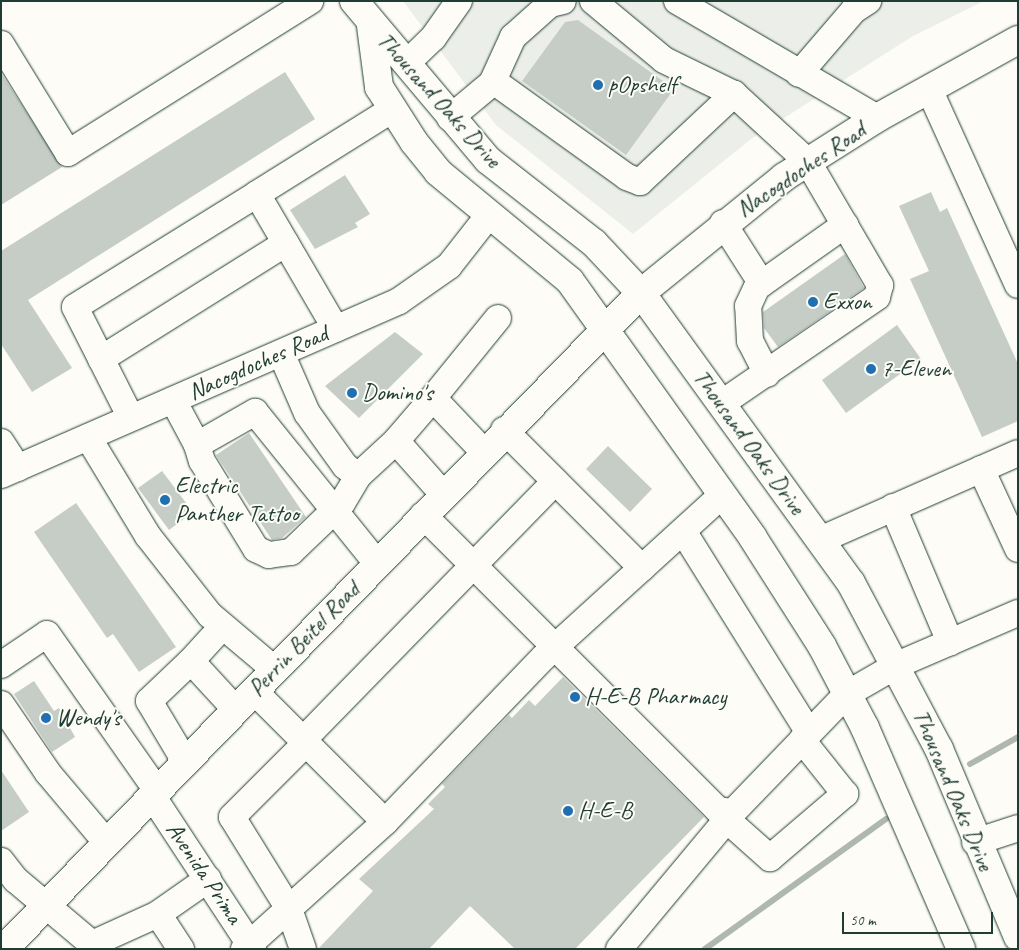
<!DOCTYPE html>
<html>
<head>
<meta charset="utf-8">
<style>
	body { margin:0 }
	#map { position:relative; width:1019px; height:950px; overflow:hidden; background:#fdfcf7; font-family:Caveat,sans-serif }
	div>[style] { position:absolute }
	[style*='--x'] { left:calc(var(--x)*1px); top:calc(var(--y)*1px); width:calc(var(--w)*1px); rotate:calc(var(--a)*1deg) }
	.built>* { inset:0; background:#eceee9 }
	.stream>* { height:6px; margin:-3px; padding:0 3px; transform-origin:3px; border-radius:3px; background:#aeb8b1 }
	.building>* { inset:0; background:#c6cdc7 }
	.roads { filter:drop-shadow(0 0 1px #1f3d34) drop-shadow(0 0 1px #1f3d34) }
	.minor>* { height:26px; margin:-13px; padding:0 13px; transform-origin:13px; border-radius:13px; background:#fdfcf7 }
	.major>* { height:28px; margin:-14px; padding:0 14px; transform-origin:14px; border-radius:14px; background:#fdfcf7 }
	.dots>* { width:14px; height:14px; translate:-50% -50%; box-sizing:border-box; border:2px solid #fdfcf7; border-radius:50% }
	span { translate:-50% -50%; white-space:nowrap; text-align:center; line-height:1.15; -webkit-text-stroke:4px #fdfcf7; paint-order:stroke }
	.poi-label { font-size:24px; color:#1f3d34 }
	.left { translate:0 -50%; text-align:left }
	.street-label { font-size:24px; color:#1f3d34 }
	.frame { position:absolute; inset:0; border:2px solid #1f3d34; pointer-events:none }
	.scale { position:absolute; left:842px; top:912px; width:151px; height:22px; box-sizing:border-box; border:2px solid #1f3d34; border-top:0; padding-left:6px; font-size:15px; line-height:18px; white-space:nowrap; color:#1f3d34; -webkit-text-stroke:4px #fdfcf7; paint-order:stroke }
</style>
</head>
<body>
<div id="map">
	<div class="built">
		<i style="clip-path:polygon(403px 1px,984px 1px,913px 36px,751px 139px,633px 234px,496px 125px)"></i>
	</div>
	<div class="stream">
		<i style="--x:970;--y:764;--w:55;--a:-29.4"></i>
		<i style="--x:705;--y:949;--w:223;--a:-35.7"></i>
	</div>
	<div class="building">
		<i style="clip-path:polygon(578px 20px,674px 89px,626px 155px,522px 81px,565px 22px)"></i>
		<i style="clip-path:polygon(285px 72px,315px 119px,28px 300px,72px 368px,32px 392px,1px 344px,1px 251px)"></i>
		<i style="clip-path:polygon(1px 73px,62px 167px,1px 205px)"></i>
		<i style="clip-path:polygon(345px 175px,370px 214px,355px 223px,358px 227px,315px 249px,290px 210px)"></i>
		<i style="clip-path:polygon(931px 192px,940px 212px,947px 208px,1018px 364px,1018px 421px,982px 437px,910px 279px,929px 271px,899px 206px)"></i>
		<i style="clip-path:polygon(845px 254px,864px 288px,778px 347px,764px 328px,763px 312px)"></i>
		<i style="clip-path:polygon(897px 325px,921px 359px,846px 413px,822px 380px)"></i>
		<i style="clip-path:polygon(395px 332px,423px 354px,359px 418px,325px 386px)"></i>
		<i style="clip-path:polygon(249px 433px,306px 517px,282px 538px,272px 540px,216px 455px)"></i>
		<i style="clip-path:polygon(608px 446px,652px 489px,630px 512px,586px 469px)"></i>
		<i style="clip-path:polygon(162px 471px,193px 512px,169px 530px,138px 488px)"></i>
		<i style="clip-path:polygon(76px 503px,176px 647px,139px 672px,113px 634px,107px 638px,34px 532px)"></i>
		<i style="clip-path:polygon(563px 677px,704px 817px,575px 949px,515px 949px,470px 906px,429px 949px,318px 949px,373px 891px,359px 879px,434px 809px,428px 804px,445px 787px,442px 784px,509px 715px,512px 718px,529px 700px,535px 706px)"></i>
		<i style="clip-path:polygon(34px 681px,54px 711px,59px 708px,75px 737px,52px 752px,14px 694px)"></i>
		<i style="clip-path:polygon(1px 770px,29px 812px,1px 831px)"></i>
	</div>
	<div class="roads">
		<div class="minor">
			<i style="--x:593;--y:1;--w:92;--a:39.7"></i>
			<i style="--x:664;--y:60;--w:78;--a:25.9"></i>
			<i style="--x:734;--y:94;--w:100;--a:42.6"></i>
			<i style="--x:808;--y:162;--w:143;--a:59.7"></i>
			<i style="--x:880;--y:285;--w:12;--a:104"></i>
			<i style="--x:877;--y:297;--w:189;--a:145.6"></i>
			<i style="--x:677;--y:1;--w:232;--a:30.3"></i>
			<i style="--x:1;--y:44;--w:128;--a:58.4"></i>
			<i style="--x:68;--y:153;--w:286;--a:-32.1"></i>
			<i style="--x:408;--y:62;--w:35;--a:-44"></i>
			<i style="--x:433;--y:38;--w:45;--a:-54.9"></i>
			<i style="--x:799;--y:74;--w:84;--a:-49.3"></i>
			<i style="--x:854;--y:10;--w:17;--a:-33"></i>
			<i style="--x:492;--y:83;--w:51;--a:-65.5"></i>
			<i style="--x:513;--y:37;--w:50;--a:-41.7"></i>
			<i style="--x:550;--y:4;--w:13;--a:-13"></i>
			<i style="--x:929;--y:89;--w:215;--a:65.6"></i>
			<i style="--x:450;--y:118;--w:55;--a:-39.8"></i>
			<i style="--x:492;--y:83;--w:7;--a:16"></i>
			<i style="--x:499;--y:85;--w:158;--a:35.7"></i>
			<i style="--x:627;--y:177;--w:14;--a:21"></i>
			<i style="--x:640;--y:182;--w:129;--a:-43.1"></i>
			<i style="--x:257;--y:194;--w:160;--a:-32"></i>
			<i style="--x:723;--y:223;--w:72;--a:57.4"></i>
			<i style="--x:101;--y:359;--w:218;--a:-32.1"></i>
			<i style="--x:767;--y:374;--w:37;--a:-117"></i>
			<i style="--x:750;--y:341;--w:35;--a:-93"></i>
			<i style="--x:748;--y:306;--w:21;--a:-65"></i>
			<i style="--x:757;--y:287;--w:108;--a:-35.2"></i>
			<i style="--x:173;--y:400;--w:51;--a:61.9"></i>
			<i style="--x:197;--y:445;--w:67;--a:-29.6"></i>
			<i style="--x:255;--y:412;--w:194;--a:51.1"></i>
			<i style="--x:131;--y:418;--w:124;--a:-116.8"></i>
			<i style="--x:75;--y:307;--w:214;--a:-31.8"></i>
			<i style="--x:257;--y:194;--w:156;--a:59.7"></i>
			<i style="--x:504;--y:430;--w:195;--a:45"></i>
			<i style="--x:88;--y:437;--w:116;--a:58.8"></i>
			<i style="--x:148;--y:536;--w:100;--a:51.9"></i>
			<i style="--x:210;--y:615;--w:85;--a:40.2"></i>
			<i style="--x:396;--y:441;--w:57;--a:-49.3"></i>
			<i style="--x:1;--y:442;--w:31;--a:57"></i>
			<i style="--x:197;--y:445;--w:17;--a:73"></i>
			<i style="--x:202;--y:461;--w:103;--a:58.5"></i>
			<i style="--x:256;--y:549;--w:14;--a:25"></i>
			<i style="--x:269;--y:555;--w:22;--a:-8"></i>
			<i style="--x:291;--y:552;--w:71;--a:-43.9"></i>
			<i style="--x:342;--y:503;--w:31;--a:-59"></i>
			<i style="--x:358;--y:476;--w:16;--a:-142"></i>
			<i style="--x:345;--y:466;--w:65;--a:-125.6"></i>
			<i style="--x:307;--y:413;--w:65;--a:-113.4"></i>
			<i style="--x:484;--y:452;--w:74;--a:-133.4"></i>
			<i style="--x:433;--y:398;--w:103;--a:-50.9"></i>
			<i style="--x:981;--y:469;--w:88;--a:65.2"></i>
			<i style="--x:1;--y:475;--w:434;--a:-23.6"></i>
			<i style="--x:399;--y:301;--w:61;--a:-35"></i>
			<i style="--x:449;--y:266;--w:65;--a:-51.9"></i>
			<i style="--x:358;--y:476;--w:52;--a:-42.6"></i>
			<i style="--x:396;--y:441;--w:71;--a:48.4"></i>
			<i style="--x:893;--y:507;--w:147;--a:67.1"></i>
			<i style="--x:423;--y:515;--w:417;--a:45"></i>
			<i style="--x:718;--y:810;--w:15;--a:8"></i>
			<i style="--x:733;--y:812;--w:164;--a:-46"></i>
			<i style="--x:847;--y:694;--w:58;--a:-30.1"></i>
			<i style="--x:897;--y:665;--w:132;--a:-23.3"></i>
			<i style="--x:683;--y:531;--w:238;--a:58"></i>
			<i style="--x:820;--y:540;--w:216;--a:-23.7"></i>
			<i style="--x:191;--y:661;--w:47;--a:-47.6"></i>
			<i style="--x:1;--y:665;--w:55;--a:-34"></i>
			<i style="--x:47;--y:634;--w:193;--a:54.9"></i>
			<i style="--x:254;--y:691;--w:185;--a:45"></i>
			<i style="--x:385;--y:822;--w:229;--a:-46.1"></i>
			<i style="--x:544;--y:657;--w:241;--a:-42.3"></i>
			<i style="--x:1;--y:704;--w:83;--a:55.7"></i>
			<i style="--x:48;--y:773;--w:92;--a:49.9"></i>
			<i style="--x:303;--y:740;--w:361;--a:-45.7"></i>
			<i style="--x:186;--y:763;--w:72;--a:-120.8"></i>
			<i style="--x:149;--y:701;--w:58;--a:-43.6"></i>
			<i style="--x:191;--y:661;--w:67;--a:47.4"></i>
			<i style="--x:153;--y:797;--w:182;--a:56.7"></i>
			<i style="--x:726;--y:819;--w:59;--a:41.6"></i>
			<i style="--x:770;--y:858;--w:99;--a:-40.5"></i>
			<i style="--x:845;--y:794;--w:69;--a:-128.5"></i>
			<i style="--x:975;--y:842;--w:45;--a:-18"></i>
			<i style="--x:1;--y:861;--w:24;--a:52"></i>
			<i style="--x:16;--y:880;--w:99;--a:40.1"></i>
			<i style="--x:92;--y:944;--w:72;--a:-24.4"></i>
			<i style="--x:158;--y:914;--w:61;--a:-35"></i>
			<i style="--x:158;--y:914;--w:42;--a:56.7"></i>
			<i style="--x:244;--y:949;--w:190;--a:-42"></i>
			<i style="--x:303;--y:949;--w:42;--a:-109.3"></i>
			<i style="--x:289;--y:909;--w:108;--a:-121.8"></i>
			<i style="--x:232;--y:817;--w:105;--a:-45"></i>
			<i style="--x:619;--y:949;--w:178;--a:-50.2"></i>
		</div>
		<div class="major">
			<i style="--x:354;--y:1;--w:208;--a:49.9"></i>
			<i style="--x:488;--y:160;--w:135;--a:38.1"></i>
			<i style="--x:594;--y:243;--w:69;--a:46.8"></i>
			<i style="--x:641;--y:293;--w:358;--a:54.1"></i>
			<i style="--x:851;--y:583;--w:188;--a:62.1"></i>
			<i style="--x:939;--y:749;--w:204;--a:67.2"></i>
			<i style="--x:371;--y:26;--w:62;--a:82.5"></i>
			<i style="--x:379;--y:87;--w:65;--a:57.5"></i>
			<i style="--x:414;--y:142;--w:38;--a:51"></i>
			<i style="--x:438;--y:172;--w:171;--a:39.5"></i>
			<i style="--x:570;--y:281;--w:315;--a:54.5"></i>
			<i style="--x:753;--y:538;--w:128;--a:57.4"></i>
			<i style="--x:822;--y:646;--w:93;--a:62.3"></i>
			<i style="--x:865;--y:728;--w:241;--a:66.5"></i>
			<i style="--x:4;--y:949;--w:914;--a:-45.84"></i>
			<i style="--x:641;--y:293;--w:184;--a:-39"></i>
			<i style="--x:784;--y:177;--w:110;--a:-32.4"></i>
			<i style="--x:877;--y:118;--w:161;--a:-29"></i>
		</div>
	</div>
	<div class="dots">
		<i style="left:598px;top:85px;background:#1f6fb2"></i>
		<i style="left:813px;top:302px;background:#1f6fb2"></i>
		<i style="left:871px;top:369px;background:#1f6fb2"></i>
		<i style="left:352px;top:393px;background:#1f6fb2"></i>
		<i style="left:165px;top:500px;background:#1f6fb2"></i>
		<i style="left:575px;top:697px;background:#1f6fb2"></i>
		<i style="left:46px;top:718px;background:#1f6fb2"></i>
		<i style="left:568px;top:811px;background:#1f6fb2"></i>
	</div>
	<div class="poi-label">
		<span class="left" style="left:608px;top:85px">pOpshelf</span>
		<span class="left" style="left:823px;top:302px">Exxon</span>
		<span class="left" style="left:881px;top:369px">7-Eleven</span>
		<span class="left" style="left:362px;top:393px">Domino's</span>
		<span class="left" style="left:175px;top:500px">Electric<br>Panther Tattoo</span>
		<span class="left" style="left:585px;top:697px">H-E-B Pharmacy</span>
		<span class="left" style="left:56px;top:718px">Wendy's</span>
		<span class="left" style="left:578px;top:811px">H-E-B</span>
	</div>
	<div class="street-label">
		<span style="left:439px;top:100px;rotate:48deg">Thousand Oaks Drive</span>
		<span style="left:801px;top:170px;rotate:-34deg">Nacogdoches Road</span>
		<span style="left:258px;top:363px;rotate:-24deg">Nacogdoches Road</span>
		<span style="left:749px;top:442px;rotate:54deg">Thousand Oaks Drive</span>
		<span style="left:304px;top:639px;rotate:-46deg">Perrin Beitel Road</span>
		<span style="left:953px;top:790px;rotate:67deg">Thousand Oaks Drive</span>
		<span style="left:204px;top:873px;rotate:56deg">Avenida Prima</span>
	</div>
	<div class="frame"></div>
	<div class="scale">50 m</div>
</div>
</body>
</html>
